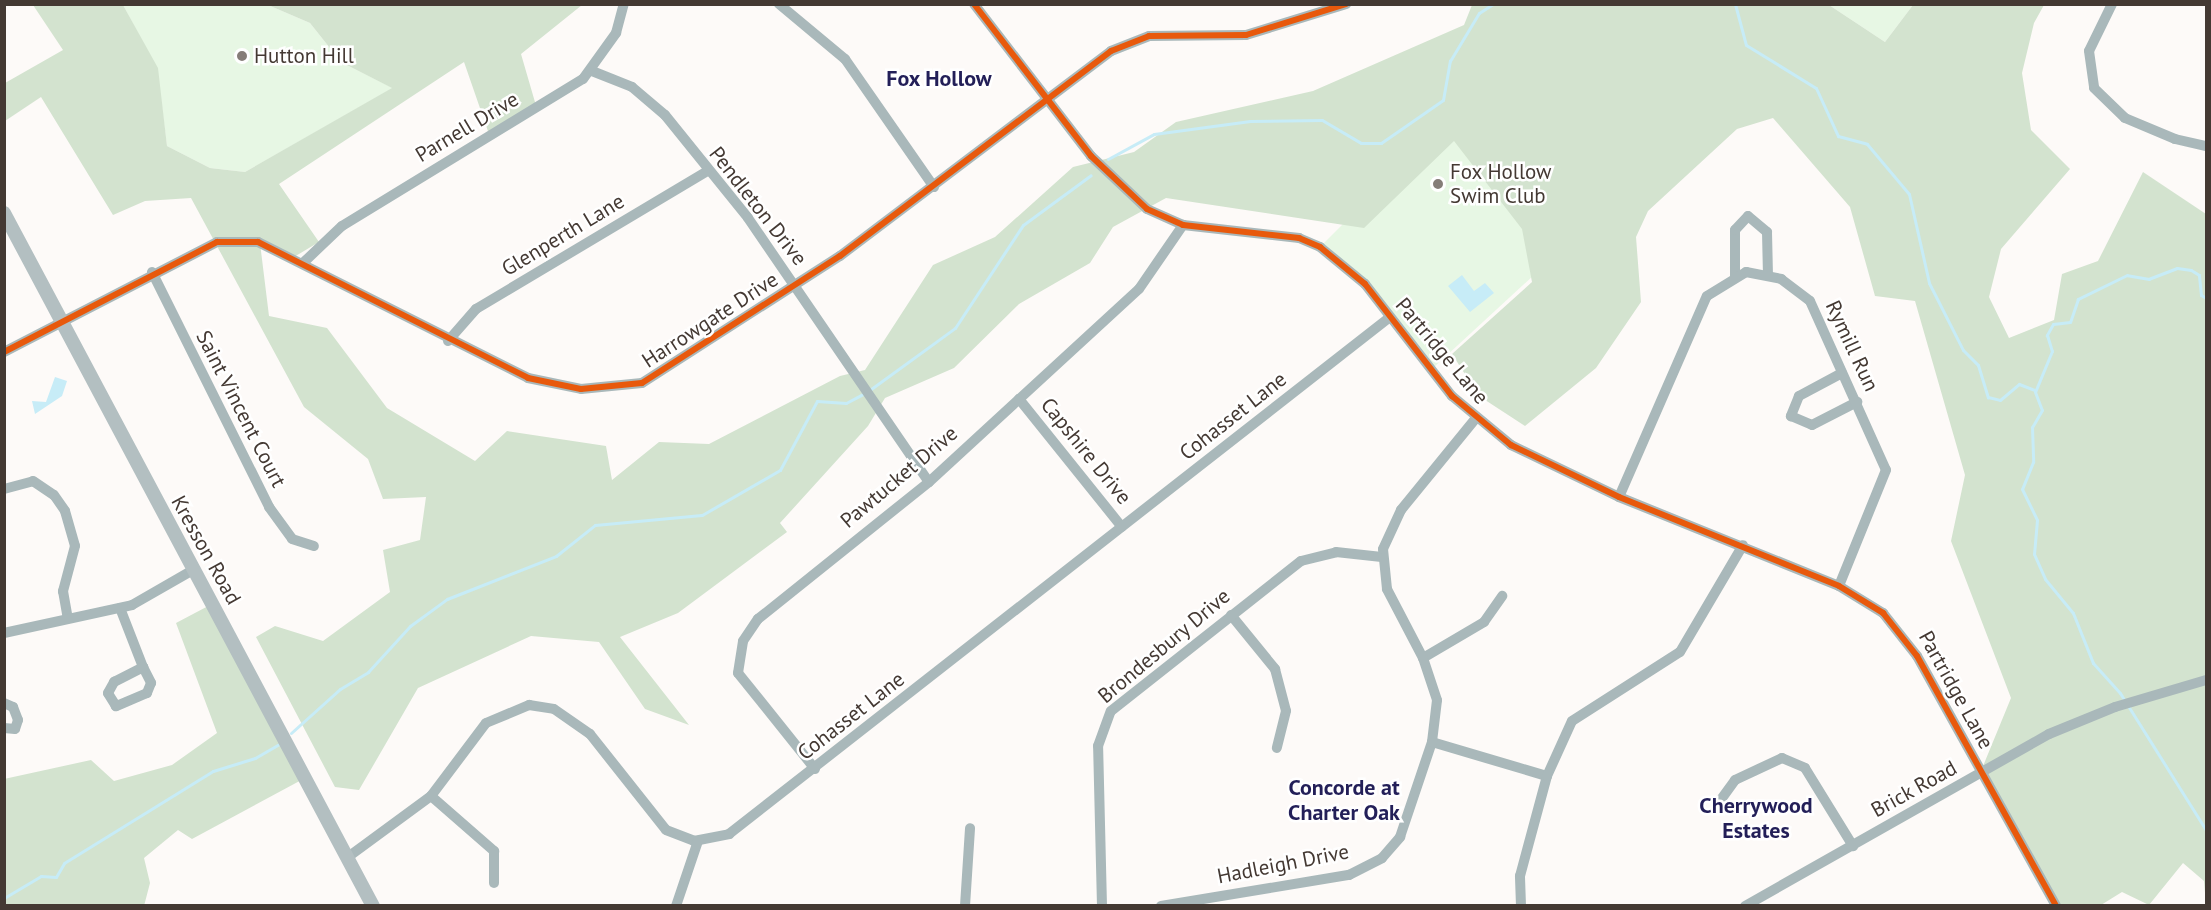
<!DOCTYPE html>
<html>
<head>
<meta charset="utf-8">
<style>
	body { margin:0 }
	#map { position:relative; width:2211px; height:910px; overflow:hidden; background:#fdfaf8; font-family:"PT Sans",sans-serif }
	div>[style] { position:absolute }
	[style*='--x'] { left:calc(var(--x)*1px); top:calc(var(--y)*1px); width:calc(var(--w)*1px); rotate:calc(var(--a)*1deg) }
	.green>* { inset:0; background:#e7f7e4 }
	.forest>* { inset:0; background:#d3e3cf }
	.water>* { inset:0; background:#c7ecf7 }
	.stream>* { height:3px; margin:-1.5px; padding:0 1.5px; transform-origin:1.5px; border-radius:1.5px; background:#c7ecf7 }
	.street>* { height:10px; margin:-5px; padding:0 5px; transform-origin:5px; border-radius:5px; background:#a9b8ba }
	.secondary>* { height:14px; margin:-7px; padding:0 7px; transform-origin:7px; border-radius:7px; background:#b3bfc1 }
	.cycleway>* { height:6px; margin:-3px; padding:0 3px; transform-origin:3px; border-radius:3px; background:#e8590c }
	.dots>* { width:16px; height:16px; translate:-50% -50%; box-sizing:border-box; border:3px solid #fff; border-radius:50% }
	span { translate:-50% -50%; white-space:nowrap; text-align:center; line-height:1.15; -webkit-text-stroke:5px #fff; paint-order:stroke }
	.poi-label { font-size:21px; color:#443933 }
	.left { translate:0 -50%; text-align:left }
	.street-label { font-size:21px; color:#443933 }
	.neighbourhood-label { font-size:22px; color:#231f58; font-weight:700 }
	.frame { position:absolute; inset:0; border:6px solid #443933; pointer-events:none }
</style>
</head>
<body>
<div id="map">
	<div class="green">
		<i style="clip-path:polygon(123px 5px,268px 5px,310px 23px,341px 62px,393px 88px,245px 172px,210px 168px,167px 146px,157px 68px)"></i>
		<i style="clip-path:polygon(1829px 5px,1913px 5px,1885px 42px)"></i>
		<i style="clip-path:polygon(1447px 120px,1547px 263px,1432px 369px,1365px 284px,1320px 247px)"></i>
	</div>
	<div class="forest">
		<i style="clip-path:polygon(33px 5px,123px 5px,158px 68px,167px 146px,210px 168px,245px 172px,392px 88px,341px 62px,310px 23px,268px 5px,582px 5px,521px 54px,537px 109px,490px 137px,464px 62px,279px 184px,319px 242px,294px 257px,260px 243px,269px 316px,327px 328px,387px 408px,475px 461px,507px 431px,606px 446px,612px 480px,659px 442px,709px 444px,840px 376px,865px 370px,933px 265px,995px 237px,1073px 167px,1134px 152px,1176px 122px,1313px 91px,1464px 25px,1472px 5px,1829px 5px,1885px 42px,1913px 5px,2044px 5px,2034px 23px,2022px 73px,2031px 130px,2070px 169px,2001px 249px,1989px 297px,2009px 338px,2054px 320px,2062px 274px,2098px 261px,2143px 172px,2206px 214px,2206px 905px,2204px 881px,2183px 863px,2149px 905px,2122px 892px,2101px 905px,2056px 905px,1981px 771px,2011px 698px,1951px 541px,1965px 475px,1915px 301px,1875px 296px,1850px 207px,1773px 118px,1737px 129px,1648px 211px,1636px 237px,1641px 302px,1596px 368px,1525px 426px,1479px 396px,1452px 354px,1532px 282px,1522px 229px,1454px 141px,1364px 228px,1166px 198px,1113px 227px,1090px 263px,1019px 304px,954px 368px,885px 398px,868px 426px,780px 523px,787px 532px,678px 613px,620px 637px,689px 725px,645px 709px,599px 642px,531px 636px,418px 688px,359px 790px,335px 787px,256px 637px,275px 626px,323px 641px,390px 592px,383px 550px,420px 540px,426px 497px,383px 499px,368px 459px,304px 407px,191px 198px,145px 201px,113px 215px,41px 97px,5px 121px,5px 83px,63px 50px)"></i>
		<i style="clip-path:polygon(212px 604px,307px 777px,192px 839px,178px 830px,144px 858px,150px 883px,144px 906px,5px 905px,4px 779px,91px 760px,114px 781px,172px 765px,217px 733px,176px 623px)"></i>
	</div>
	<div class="water">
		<i style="clip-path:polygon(1462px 275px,1474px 291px,1485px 283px,1494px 293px,1470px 312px,1448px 286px)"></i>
		<i style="clip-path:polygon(55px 377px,67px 381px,62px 396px,35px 414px,32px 401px,46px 402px)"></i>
	</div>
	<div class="stream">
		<i style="--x:1735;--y:4;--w:42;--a:75"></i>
		<i style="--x:1746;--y:45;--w:82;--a:31.6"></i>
		<i style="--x:1816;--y:88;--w:53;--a:65.4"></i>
		<i style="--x:1838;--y:136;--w:30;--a:15"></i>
		<i style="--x:1867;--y:144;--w:65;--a:50"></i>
		<i style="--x:1909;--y:194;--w:91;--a:77.3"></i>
		<i style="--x:1929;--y:283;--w:75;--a:63.1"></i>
		<i style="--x:1963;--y:350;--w:21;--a:45"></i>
		<i style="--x:1978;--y:365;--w:34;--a:73"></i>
		<i style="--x:1988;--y:397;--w:12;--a:14"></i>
		<i style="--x:2000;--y:400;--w:25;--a:-40"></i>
		<i style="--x:2019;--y:384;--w:17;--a:21"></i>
		<i style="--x:1108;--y:159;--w:52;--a:-28.5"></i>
		<i style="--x:1154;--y:134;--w:97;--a:-7.7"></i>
		<i style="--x:1250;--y:121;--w:72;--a:-0.8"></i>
		<i style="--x:1322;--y:120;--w:45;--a:30.5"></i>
		<i style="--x:1361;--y:143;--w:20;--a:0"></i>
		<i style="--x:1381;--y:143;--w:75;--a:-34.7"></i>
		<i style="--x:1443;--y:100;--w:40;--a:-80"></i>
		<i style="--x:1450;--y:61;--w:56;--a:-58.9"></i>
		<i style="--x:1479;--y:13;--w:17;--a:-33"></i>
		<i style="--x:2206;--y:298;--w:6;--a:-149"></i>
		<i style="--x:2201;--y:295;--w:20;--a:-96"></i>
		<i style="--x:2199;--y:275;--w:9;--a:-148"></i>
		<i style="--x:2191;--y:270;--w:14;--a:-172"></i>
		<i style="--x:2177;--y:268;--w:30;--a:159"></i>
		<i style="--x:2149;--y:279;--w:22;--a:-170"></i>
		<i style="--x:2127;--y:275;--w:55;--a:153.9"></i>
		<i style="--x:2078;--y:299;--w:24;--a:109"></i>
		<i style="--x:2070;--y:322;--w:17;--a:173"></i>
		<i style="--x:2053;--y:324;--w:13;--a:119"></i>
		<i style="--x:2047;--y:335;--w:17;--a:73"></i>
		<i style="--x:2052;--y:351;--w:44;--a:112.5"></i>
		<i style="--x:2035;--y:392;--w:19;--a:69"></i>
		<i style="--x:2042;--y:410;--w:20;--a:120"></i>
		<i style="--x:2032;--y:427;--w:35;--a:88"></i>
		<i style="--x:2033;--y:462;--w:29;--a:112"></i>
		<i style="--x:2022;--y:489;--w:34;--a:64"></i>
		<i style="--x:2037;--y:520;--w:34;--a:95"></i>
		<i style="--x:2034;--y:554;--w:27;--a:66"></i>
		<i style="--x:2045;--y:579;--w:44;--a:50.5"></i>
		<i style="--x:2073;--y:613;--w:54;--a:68.2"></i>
		<i style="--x:2093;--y:663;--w:40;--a:48"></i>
		<i style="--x:2120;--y:693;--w:162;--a:57.9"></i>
		<i style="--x:871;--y:389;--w:104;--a:-36"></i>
		<i style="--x:955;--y:328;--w:123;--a:-56.6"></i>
		<i style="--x:1023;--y:225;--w:84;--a:-36.3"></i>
		<i style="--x:291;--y:733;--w:66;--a:-41.9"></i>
		<i style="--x:340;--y:689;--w:33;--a:-31"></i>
		<i style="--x:368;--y:672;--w:62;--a:-47.6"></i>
		<i style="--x:410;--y:626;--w:46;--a:-36.1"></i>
		<i style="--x:447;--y:599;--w:117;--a:-21.5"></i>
		<i style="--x:556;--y:556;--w:50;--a:-38.5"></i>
		<i style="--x:595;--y:525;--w:107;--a:-5.3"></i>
		<i style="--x:702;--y:515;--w:90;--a:-30"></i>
		<i style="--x:780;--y:470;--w:78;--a:-61.8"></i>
		<i style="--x:817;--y:401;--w:29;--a:4"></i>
		<i style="--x:846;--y:403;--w:19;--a:-28"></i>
		<i style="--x:4;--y:898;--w:43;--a:-30.7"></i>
		<i style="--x:41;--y:876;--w:15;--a:4"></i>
		<i style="--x:56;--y:877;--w:16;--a:-60"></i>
		<i style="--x:64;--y:863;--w:175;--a:-31.7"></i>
		<i style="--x:213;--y:771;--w:44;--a:-17.2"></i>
		<i style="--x:255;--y:758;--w:28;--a:-30"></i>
	</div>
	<div class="street">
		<i style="--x:779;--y:4;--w:86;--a:39.8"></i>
		<i style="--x:845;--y:59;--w:156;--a:55.2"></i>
		<i style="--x:974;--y:4;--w:192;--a:52.4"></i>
		<i style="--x:1091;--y:156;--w:77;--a:43.4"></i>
		<i style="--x:1147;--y:209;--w:39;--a:24"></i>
		<i style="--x:1183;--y:225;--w:117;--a:6.4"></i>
		<i style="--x:1299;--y:238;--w:23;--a:23"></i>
		<i style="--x:1320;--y:247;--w:58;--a:39.4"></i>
		<i style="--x:1365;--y:284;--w:142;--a:52.2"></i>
		<i style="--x:1452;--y:396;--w:77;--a:39.7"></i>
		<i style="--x:1511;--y:445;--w:120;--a:25.7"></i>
		<i style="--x:1619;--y:497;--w:237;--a:22"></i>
		<i style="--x:1839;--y:586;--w:52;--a:31.5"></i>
		<i style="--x:1883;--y:613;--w:55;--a:51.7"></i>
		<i style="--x:1917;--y:656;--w:286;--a:60.9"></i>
		<i style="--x:2112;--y:4;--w:52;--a:116.1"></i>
		<i style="--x:2089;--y:51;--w:37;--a:82"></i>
		<i style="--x:2094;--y:88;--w:43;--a:44.1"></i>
		<i style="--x:2125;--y:118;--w:54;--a:22.8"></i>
		<i style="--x:2175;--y:139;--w:32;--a:13"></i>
		<i style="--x:592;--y:71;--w:43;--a:21.8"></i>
		<i style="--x:632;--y:87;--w:43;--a:40.3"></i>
		<i style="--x:665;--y:115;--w:132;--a:51.1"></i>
		<i style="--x:748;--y:218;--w:320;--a:55.6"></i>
		<i style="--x:304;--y:262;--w:52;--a:-43.5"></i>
		<i style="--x:342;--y:226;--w:282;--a:-31.4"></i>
		<i style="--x:583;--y:79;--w:57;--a:-54.3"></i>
		<i style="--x:616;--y:33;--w:30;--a:-75"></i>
		<i style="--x:152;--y:272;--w:263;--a:63.5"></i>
		<i style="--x:269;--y:507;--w:39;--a:54"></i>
		<i style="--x:292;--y:539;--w:23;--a:18"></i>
		<i style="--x:1735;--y:277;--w:47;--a:-90"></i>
		<i style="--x:1735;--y:230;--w:19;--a:-47"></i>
		<i style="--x:1748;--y:216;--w:25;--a:40"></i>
		<i style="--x:1767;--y:232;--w:43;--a:88.7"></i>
		<i style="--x:448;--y:341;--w:43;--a:-48.8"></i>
		<i style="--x:476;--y:309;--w:268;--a:-30.8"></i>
		<i style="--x:4;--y:352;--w:240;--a:-27.3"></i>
		<i style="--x:217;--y:242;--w:41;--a:0"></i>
		<i style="--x:258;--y:242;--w:302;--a:26.7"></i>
		<i style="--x:528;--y:378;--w:54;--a:11.7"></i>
		<i style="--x:581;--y:389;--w:61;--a:-5.6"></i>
		<i style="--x:642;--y:383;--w:235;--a:-32.7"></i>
		<i style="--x:840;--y:256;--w:340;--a:-37.1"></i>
		<i style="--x:1111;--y:51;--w:41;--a:-21.5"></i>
		<i style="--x:1149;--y:36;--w:97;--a:-0.6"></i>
		<i style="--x:1246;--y:35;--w:105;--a:-17.2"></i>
		<i style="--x:1842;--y:373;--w:49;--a:151.9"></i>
		<i style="--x:1799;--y:396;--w:22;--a:112"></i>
		<i style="--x:1791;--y:416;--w:23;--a:23"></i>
		<i style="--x:1812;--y:425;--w:51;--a:-27.1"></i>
		<i style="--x:1019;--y:399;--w:164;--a:51.2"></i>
		<i style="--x:4;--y:489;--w:30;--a:-15"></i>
		<i style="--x:33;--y:481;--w:25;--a:34"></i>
		<i style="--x:54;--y:495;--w:19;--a:55"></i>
		<i style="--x:65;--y:511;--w:36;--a:74"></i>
		<i style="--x:75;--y:546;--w:47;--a:104.9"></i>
		<i style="--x:63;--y:591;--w:28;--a:80"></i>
		<i style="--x:1619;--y:497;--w:219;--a:-66.4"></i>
		<i style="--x:1707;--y:296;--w:46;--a:-31.6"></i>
		<i style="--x:1746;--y:272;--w:36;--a:11"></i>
		<i style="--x:1781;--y:279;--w:36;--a:37"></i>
		<i style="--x:1810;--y:301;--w:185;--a:65.8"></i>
		<i style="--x:1886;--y:470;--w:125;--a:112.1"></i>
		<i style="--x:120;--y:608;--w:63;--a:68.7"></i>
		<i style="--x:1231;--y:615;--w:70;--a:50.8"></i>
		<i style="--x:1275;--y:669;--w:43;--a:75.3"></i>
		<i style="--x:1286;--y:711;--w:38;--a:104"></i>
		<i style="--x:4;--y:633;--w:131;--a:-12.3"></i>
		<i style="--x:132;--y:605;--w:70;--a:-29.8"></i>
		<i style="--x:1423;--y:658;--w:71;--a:-30.5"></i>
		<i style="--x:1484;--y:622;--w:32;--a:-55"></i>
		<i style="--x:143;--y:667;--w:18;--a:63"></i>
		<i style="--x:151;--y:683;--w:11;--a:112"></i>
		<i style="--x:147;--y:693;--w:34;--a:157"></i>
		<i style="--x:116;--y:706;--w:15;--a:-122"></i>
		<i style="--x:108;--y:693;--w:13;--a:-61"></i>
		<i style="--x:114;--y:682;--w:33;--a:-27"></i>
		<i style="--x:4;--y:703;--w:10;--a:24"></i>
		<i style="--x:13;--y:707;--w:14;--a:69"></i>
		<i style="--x:18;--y:720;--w:9;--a:108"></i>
		<i style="--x:15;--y:729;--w:11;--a:-175"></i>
		<i style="--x:1432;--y:742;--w:120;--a:16.5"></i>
		<i style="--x:815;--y:769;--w:123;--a:-128.7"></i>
		<i style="--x:738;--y:673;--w:32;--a:-81"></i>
		<i style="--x:743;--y:641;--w:27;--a:-56"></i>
		<i style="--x:758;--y:619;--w:219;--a:-38.7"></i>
		<i style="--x:929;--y:482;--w:285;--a:-42.6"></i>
		<i style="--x:1139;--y:289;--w:78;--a:-55.5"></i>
		<i style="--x:431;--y:796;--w:84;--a:41.1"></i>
		<i style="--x:494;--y:851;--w:32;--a:90"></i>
		<i style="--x:1717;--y:805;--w:31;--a:-54"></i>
		<i style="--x:1735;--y:780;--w:52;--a:-25.1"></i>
		<i style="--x:1782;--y:758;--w:25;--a:23"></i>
		<i style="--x:1805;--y:768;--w:92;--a:58.4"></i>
		<i style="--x:348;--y:857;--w:103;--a:-36.3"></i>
		<i style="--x:431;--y:796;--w:91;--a:-53"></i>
		<i style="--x:486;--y:723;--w:47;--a:-22.7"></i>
		<i style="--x:529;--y:705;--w:25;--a:9"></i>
		<i style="--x:554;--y:709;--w:44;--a:34.8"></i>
		<i style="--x:590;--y:734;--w:122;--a:51.6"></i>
		<i style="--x:666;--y:830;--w:30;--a:21"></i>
		<i style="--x:694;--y:841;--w:36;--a:-11"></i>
		<i style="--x:729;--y:834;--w:839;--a:-38.03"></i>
		<i style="--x:676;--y:906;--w:69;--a:-71.3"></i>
		<i style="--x:965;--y:906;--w:78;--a:-86.3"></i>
		<i style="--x:1102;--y:906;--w:160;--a:-91.4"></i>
		<i style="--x:1098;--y:746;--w:37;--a:-70"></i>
		<i style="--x:1111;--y:711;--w:242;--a:-38.3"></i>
		<i style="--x:1301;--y:561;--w:36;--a:-14"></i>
		<i style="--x:1336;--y:552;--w:46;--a:6.2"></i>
		<i style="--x:1161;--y:906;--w:191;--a:-9.4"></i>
		<i style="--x:1349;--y:875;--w:37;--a:-27"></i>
		<i style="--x:1382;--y:858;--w:28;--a:-49"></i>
		<i style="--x:1400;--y:837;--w:100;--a:-71.4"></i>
		<i style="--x:1432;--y:742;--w:42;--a:-83.2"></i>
		<i style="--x:1437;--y:700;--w:44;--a:-108.4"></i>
		<i style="--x:1423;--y:658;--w:78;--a:-117.6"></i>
		<i style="--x:1387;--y:589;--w:40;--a:-95.7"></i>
		<i style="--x:1383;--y:549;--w:43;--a:-65.2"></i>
		<i style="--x:1401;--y:510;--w:119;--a:-50.8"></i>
		<i style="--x:1521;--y:906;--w:30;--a:-92"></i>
		<i style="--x:1520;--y:876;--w:104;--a:-74.9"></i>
		<i style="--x:1547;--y:776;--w:60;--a:-65.6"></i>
		<i style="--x:1572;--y:721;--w:128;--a:-32.6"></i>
		<i style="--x:1680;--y:652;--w:124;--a:-59.5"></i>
		<i style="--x:1745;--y:906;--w:349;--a:-29.5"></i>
		<i style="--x:2049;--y:734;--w:71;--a:-22.2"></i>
		<i style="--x:2115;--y:707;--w:95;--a:-16.5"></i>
	</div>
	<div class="secondary">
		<i style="--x:4;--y:213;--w:785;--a:61.97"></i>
	</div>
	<div class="cycleway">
		<i style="--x:974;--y:4;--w:192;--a:52.4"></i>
		<i style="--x:1091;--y:156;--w:77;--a:43.4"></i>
		<i style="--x:1147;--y:209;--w:39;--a:24"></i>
		<i style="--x:1183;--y:225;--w:117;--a:6.4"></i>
		<i style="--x:1299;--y:238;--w:23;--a:23"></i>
		<i style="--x:1320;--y:247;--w:58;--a:39.4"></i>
		<i style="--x:1365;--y:284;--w:142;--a:52.2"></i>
		<i style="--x:1452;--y:396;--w:77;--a:39.7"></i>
		<i style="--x:1511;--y:445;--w:120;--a:25.7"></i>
		<i style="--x:1619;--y:497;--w:237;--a:22"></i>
		<i style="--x:1839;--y:586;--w:52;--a:31.5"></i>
		<i style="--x:1883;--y:613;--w:55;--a:51.7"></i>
		<i style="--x:1917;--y:656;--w:286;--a:60.9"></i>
		<i style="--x:4;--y:352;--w:240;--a:-27.3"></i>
		<i style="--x:217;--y:242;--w:41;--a:0"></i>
		<i style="--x:258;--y:242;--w:302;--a:26.7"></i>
		<i style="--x:528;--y:378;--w:54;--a:11.7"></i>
		<i style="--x:581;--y:389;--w:61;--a:-5.6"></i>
		<i style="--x:642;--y:383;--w:235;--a:-32.7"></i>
		<i style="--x:840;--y:256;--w:340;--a:-37.1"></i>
		<i style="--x:1111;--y:51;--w:41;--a:-21.5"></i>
		<i style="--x:1149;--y:36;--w:97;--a:-0.6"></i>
		<i style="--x:1246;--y:35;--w:105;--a:-17.2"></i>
	</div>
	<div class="dots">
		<i style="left:242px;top:56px;background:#857d78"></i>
		<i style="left:1438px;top:184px;background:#857d78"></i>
	</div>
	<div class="poi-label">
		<span class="left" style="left:254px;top:56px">Hutton Hill</span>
		<span class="left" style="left:1450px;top:184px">Fox Hollow<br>Swim Club</span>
	</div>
	<div class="street-label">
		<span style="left:467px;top:127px;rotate:-31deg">Parnell Drive</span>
		<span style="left:758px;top:206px;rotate:52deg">Pendleton Drive</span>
		<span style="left:563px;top:235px;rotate:-31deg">Glenperth Lane</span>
		<span style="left:710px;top:320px;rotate:-33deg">Harrowgate Drive</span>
		<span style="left:1852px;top:346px;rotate:65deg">Rymill Run</span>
		<span style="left:1442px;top:351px;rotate:50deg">Partridge Lane</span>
		<span style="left:241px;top:409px;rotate:63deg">Saint Vincent Court</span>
		<span style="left:1233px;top:416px;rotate:-38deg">Cohasset Lane</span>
		<span style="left:1086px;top:451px;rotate:51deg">Capshire Drive</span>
		<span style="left:899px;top:477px;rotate:-40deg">Pawtucket Drive</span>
		<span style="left:206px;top:550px;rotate:61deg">Kresson Road</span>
		<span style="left:1164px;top:646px;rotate:-40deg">Brondesbury Drive</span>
		<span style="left:1956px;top:690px;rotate:61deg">Partridge Lane</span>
		<span style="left:851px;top:716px;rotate:-38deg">Cohasset Lane</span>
		<span style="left:1914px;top:789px;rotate:-29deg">Brick Road</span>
		<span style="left:1283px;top:864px;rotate:-11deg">Hadleigh Drive</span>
	</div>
	<div class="neighbourhood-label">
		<span style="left:939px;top:79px">Fox Hollow</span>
		<span style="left:1344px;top:800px">Concorde at<br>Charter Oak</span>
		<span style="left:1756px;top:818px">Cherrywood<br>Estates</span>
	</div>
	<div class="frame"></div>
</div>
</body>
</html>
